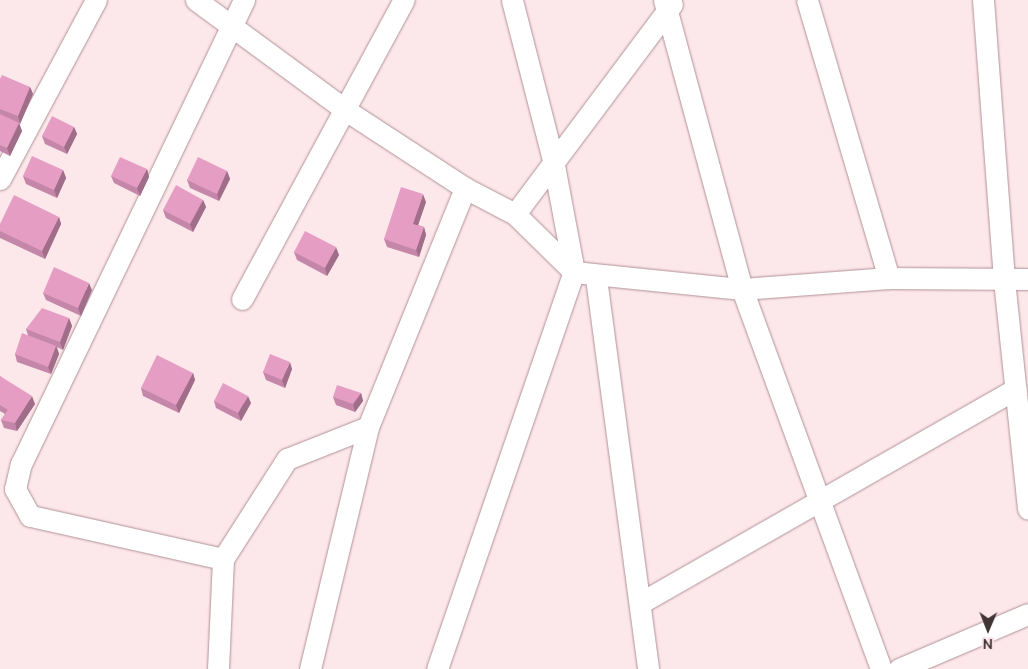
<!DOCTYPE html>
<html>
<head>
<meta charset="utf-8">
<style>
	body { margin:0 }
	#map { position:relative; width:1028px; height:669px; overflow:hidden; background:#fce7ea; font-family:Ubuntu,sans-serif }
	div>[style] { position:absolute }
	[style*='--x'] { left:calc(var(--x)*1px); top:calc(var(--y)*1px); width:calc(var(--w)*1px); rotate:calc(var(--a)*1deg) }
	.roads { filter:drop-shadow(0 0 1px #b09196) drop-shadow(0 0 1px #b09196) }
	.minor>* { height:21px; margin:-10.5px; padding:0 10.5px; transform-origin:10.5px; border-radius:10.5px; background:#fff }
	.wall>* { inset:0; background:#c587a9 }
	.shaded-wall>* { inset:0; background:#a06e89 }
	.building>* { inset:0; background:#e59dc4 }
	span { translate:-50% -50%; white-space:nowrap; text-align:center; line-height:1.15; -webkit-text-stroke:5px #fce7ea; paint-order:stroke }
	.north { position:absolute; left:963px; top:604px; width:50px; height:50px; -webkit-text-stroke:4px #fce7ea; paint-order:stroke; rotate:181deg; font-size:14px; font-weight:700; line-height:20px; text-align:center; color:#423537 }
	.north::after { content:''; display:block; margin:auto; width:18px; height:22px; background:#423537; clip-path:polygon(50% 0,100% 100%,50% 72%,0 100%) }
</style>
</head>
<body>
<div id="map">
	<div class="roads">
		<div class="minor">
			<i style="--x:196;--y:0;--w:187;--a:36.3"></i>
			<i style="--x:347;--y:111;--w:141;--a:33.1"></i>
			<i style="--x:465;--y:188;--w:56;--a:27.5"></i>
			<i style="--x:515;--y:214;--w:83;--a:44.5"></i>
			<i style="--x:574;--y:272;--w:169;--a:5.8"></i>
			<i style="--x:742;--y:289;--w:147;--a:-4.3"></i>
			<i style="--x:889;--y:278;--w:139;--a:0.4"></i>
			<i style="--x:664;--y:0;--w:299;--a:74.9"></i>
			<i style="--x:742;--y:289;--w:405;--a:69.9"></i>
			<i style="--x:807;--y:0;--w:290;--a:73.6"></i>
			<i style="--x:983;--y:0;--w:281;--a:85.7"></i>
			<i style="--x:1004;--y:280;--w:230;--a:84"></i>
			<i style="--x:0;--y:179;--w:203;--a:-61.8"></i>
			<i style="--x:515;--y:214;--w:262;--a:-53.2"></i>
			<i style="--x:596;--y:278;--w:394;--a:82.4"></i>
			<i style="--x:242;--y:299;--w:340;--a:-61.6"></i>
			<i style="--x:223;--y:559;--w:198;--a:-167.4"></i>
			<i style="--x:30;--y:516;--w:31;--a:-119"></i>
			<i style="--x:15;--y:489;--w:26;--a:-77"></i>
			<i style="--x:21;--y:464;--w:515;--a:-64.33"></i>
			<i style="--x:642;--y:602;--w:430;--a:-29.7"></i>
			<i style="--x:218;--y:669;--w:110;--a:-87.4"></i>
			<i style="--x:223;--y:559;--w:119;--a:-57.4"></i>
			<i style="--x:287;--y:459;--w:87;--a:-21.6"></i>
			<i style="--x:310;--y:669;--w:249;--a:-76.5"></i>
			<i style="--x:368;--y:427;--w:258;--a:-67.9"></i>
			<i style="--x:437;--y:669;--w:420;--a:-71"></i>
			<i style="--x:574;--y:272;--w:114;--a:-100.6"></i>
			<i style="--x:553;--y:160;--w:165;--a:-104.4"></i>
			<i style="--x:899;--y:669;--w:140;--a:-23.1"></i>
		</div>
	</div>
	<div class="wall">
		<i style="clip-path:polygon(0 79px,30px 87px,33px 94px,20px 124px,19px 123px,22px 131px,10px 156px,0 151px)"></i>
		<i style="clip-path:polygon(74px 127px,77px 134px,67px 154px,45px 144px,42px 136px)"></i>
		<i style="clip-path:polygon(147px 169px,149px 177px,140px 196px,114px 183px,111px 176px)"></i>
		<i style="clip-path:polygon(63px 170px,66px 178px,57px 198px,26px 184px,23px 176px)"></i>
		<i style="clip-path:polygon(227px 171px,230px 179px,219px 201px,190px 188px,187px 180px)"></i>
		<i style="clip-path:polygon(203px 200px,206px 207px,193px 232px,166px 218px,163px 210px)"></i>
		<i style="clip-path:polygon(426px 202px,418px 225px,424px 227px,426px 235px,419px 257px,387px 247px,384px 239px)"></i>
		<i style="clip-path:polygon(59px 217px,61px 224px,45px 259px,0 238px,0 224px)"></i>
		<i style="clip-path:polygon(294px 252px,339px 255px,327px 276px,297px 260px)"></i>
		<i style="clip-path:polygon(92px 290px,81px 316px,46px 300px,43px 293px)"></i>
		<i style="clip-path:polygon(69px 318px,72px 326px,63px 350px,57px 347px,59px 354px,51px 374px,17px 362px,15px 354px,28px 335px,26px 329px)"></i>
		<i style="clip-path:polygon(292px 369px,285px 388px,266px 380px,263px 372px)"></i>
		<i style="clip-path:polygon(193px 373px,195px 380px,179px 413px,143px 396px,141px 388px)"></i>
		<i style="clip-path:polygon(0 376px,35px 404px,17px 431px,4px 428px,1px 420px,5px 414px,0 411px)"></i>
		<i style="clip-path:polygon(361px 393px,363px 401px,355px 412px,336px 405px,333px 397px)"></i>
		<i style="clip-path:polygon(214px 401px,251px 403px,241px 421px,216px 408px)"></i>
	</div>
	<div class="shaded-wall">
		<i style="clip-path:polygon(30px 87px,33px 94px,20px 124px,18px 116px)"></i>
		<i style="clip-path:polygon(19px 123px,22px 131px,10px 156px,7px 148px)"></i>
		<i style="clip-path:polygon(74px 127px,77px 134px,67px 154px,64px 147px)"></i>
		<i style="clip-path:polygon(147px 169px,149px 177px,140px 196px,137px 188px)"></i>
		<i style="clip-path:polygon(63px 170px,66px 178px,57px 198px,54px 190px)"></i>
		<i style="clip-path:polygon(227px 171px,230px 179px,219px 201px,217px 194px)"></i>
		<i style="clip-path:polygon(423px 194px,426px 202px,416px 231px,413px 224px)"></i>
		<i style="clip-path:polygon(203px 200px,206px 207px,193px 232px,190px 224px)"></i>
		<i style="clip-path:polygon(59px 217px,61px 224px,45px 259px,42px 251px)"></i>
		<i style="clip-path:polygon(424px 227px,426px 235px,419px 257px,416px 250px)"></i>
		<i style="clip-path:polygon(336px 247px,339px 255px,327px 276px,325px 268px)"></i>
		<i style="clip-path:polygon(89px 283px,92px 290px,81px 316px,78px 308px)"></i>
		<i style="clip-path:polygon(69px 318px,72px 326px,63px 350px,60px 342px)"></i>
		<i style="clip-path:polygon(56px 346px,59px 354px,51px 374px,48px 367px)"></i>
		<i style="clip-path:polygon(290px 362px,292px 369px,285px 388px,282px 380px)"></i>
		<i style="clip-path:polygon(193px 373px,195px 380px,179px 413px,176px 405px)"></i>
		<i style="clip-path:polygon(361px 393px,363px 401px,355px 412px,353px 404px)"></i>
		<i style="clip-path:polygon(32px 396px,35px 404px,17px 431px,15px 423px)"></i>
		<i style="clip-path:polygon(248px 396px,251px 403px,241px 421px,238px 413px)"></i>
	</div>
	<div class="building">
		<i style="clip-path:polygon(2px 75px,30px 87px,18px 116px,0 109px,0 79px)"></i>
		<i style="clip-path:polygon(0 114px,19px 123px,7px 148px,0 145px)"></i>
		<i style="clip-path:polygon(52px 116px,74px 127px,64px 147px,42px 136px)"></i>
		<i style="clip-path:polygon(32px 156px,63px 170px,54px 190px,23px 176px)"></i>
		<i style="clip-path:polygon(120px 157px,147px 169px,137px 188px,111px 176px)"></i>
		<i style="clip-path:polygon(198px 157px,227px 171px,217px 194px,187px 180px)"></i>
		<i style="clip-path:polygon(176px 185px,203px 200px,190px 224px,163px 210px)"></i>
		<i style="clip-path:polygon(401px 187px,423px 194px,413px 224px,424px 227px,416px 250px,384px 239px)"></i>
		<i style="clip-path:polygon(14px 195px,59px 217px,42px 251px,0 231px,0 224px)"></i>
		<i style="clip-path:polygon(305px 231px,336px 247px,325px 268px,294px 252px)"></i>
		<i style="clip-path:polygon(54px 267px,89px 283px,78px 308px,43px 293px)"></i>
		<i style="clip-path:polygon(42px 308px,69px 318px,60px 342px,26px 329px)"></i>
		<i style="clip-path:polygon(22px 333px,56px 346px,48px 367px,15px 354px)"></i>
		<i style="clip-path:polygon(270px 354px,290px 362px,282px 380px,263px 372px)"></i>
		<i style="clip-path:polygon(157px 355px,193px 373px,176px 405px,141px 388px)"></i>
		<i style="clip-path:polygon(0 376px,32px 396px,15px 423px,1px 420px,8px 410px,0 405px)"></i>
		<i style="clip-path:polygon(223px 383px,248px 396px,238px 413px,214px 401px)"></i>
		<i style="clip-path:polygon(337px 385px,361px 393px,353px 404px,333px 397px)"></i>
	</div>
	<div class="north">N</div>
</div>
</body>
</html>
